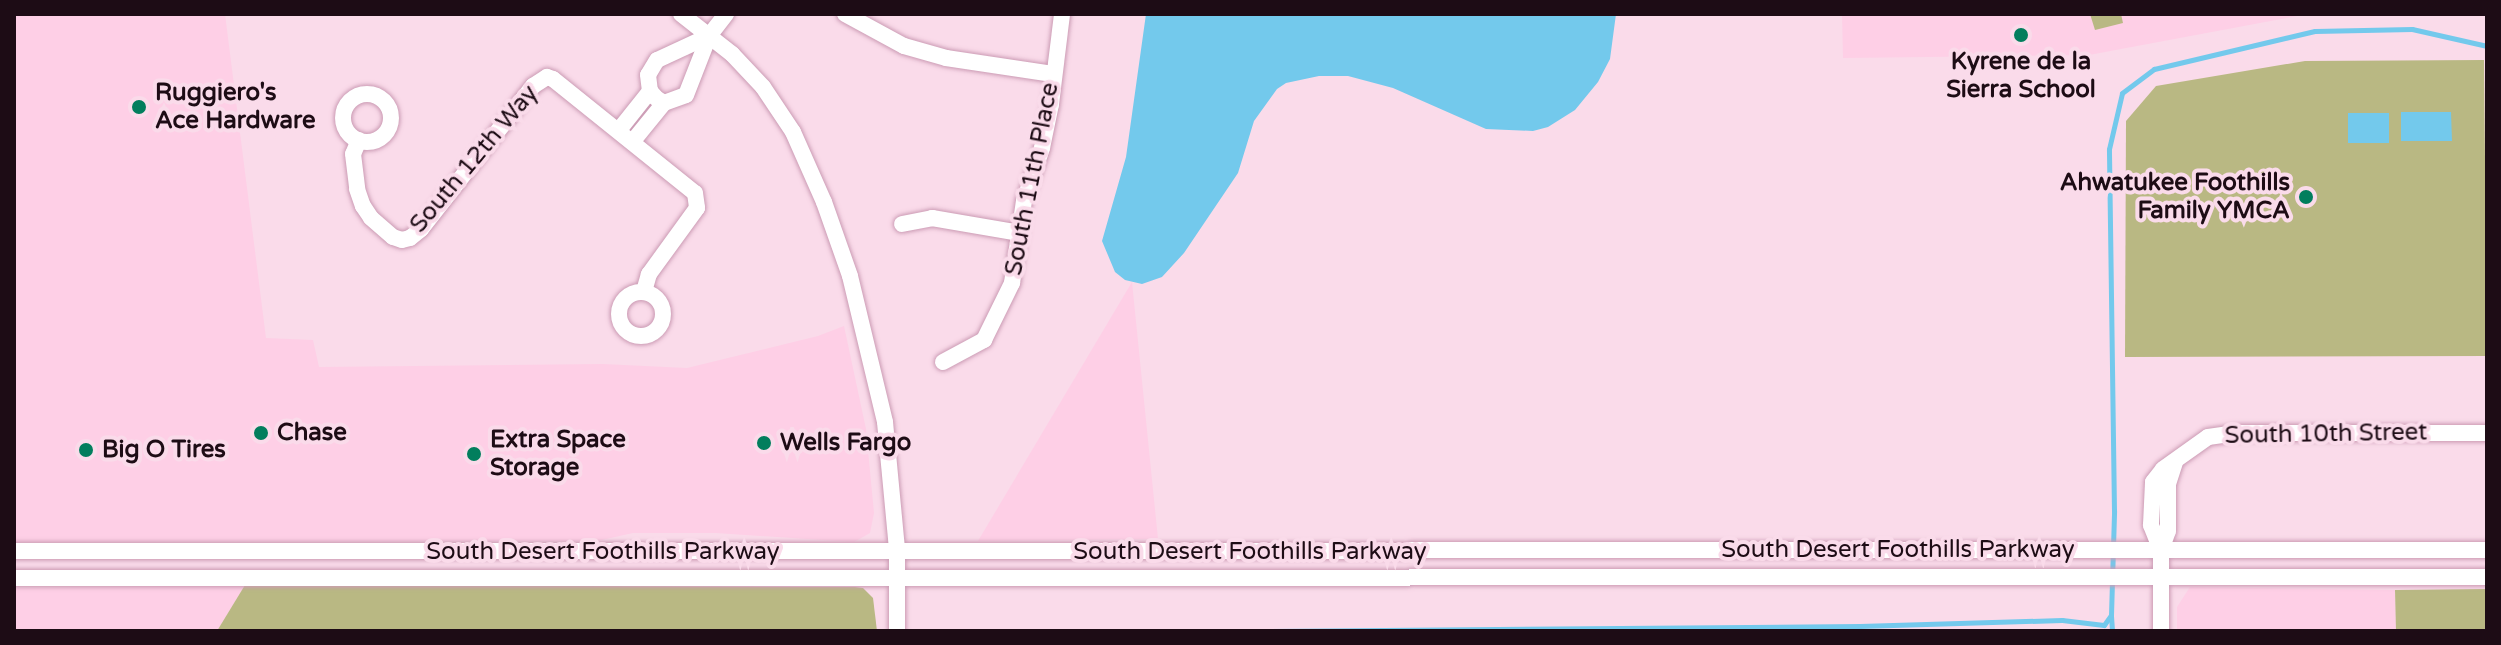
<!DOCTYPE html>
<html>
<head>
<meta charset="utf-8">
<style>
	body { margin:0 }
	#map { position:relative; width:2501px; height:645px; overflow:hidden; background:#fadbea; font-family:"Varela Round",sans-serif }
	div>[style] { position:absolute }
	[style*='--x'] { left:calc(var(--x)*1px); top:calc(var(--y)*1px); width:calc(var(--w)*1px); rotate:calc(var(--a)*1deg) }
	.built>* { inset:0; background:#fecfe6 }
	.green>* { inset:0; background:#b9b883 }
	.water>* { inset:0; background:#73c9ec }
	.stream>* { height:5px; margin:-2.5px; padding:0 2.5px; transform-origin:2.5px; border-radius:2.5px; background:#73c9ec }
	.roads { filter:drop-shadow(0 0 2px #cb9bb4) drop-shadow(0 0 2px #cb9bb4) }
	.minor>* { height:16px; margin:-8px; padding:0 8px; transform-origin:8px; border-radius:8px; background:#fff }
	.minor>.ring { margin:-8px; padding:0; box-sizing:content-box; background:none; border:16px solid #fff; border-radius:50% }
	.dots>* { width:22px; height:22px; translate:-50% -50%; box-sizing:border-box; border:4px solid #fadbea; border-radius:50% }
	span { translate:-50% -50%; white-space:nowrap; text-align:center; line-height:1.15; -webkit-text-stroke:8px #fadbea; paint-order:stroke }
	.poi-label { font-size:24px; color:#1d0c15; font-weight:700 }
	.left { translate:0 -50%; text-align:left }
	.right { translate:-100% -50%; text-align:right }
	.street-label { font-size:24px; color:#1d0c15 }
	.frame { position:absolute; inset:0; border:16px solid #1d0c15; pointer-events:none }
</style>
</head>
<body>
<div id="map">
	<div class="built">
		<i style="clip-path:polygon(14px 14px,225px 14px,266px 338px,313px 340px,319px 367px,603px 364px,687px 368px,818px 336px,844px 326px,866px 429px,874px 513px,870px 533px,854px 542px,716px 533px,633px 533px,597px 541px,14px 542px)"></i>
		<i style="clip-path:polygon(1842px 14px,2308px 14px,2089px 55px,1843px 58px)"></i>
		<i style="clip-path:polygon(1132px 282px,1158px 539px,978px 541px)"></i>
		<i style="clip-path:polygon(245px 585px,217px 631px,14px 631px,14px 588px)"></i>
		<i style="clip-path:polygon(2190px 587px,2395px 590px,2396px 631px,2177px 631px,2177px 607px)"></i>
	</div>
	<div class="green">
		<i style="clip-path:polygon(2090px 14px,2121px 14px,2123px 23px,2095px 30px)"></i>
		<i style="clip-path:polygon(2484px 60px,2487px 356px,2125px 357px,2126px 121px,2156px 86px,2305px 61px)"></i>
		<i style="clip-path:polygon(245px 585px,855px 587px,863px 588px,873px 598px,877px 631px,217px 631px)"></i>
		<i style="clip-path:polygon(2487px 589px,2487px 631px,2396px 631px,2395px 590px)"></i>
	</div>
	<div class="water">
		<i style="clip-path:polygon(1146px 14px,1616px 14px,1610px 59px,1598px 82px,1575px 110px,1548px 127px,1533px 131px,1486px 129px,1393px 88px,1348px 76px,1319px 76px,1286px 83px,1277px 89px,1254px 121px,1238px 173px,1184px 253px,1162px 277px,1142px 284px,1125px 280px,1115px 272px,1102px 241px,1126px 157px)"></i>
		<i style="clip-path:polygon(2401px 112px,2451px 112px,2452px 141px,2401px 141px)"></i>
		<i style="clip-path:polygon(2348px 113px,2389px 113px,2389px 143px,2348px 143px)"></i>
	</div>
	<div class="stream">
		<i style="--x:2111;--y:616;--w:15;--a:86"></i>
		<i style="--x:1259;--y:631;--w:601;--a:-0.48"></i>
		<i style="--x:1860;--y:626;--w:202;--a:-1.7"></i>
		<i style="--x:2062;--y:620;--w:42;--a:6.8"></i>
		<i style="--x:2104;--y:625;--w:12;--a:-55"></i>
		<i style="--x:2111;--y:615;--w:104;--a:-88.3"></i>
		<i style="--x:2114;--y:511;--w:362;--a:-90.8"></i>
		<i style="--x:2109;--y:149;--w:57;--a:-76.9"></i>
		<i style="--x:2122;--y:93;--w:40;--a:-37"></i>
		<i style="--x:2154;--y:69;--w:165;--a:-13.3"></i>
		<i style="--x:2315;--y:31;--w:97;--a:-1.2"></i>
		<i style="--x:2412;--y:29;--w:77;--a:12.8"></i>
	</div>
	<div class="roads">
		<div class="minor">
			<i style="--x:681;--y:14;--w:65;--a:38.1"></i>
			<i style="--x:732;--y:54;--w:45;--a:46.8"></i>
			<i style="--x:763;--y:87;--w:54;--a:56.3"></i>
			<i style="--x:793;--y:132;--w:77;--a:66.1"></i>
			<i style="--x:824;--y:202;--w:78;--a:70.6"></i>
			<i style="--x:850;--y:276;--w:150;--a:76.5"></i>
			<i style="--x:885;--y:422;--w:129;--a:84.6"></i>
			<i style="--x:897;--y:550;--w:81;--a:90"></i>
			<i style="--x:845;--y:14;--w:67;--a:28.5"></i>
			<i style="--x:904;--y:46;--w:44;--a:15.9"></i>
			<i style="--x:946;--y:58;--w:108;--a:8.5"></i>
			<i style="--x:709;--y:36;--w:57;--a:155.2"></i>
			<i style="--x:657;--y:60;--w:17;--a:121"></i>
			<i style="--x:648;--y:75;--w:16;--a:83"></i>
			<i style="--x:650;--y:91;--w:9;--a:49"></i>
			<i style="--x:656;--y:98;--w:9;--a:32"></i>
			<i style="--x:664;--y:103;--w:23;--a:-20"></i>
			<i style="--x:686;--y:95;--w:63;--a:-68.7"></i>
			<i style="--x:709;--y:36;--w:28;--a:-52"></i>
			<i class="ring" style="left:343px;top:94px;width:32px;height:32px"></i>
			<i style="--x:619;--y:130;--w:50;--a:-51.5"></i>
			<i style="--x:359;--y:140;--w:15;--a:113"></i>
			<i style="--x:353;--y:154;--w:35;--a:83"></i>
			<i style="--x:357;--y:189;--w:18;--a:71"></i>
			<i style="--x:363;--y:206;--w:14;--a:56"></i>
			<i style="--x:371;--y:218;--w:29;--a:41"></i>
			<i style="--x:393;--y:237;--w:9;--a:18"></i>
			<i style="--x:402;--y:240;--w:8;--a:-14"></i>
			<i style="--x:410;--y:238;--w:14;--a:-39"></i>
			<i style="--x:421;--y:229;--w:182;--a:-51.9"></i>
			<i style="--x:533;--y:86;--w:17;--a:-33"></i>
			<i style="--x:547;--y:77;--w:6;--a:18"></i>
			<i style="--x:553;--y:79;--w:182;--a:38.8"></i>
			<i style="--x:695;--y:193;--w:15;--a:82"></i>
			<i style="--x:697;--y:208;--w:82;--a:126"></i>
			<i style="--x:649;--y:274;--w:18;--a:106"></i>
			<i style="--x:633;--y:141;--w:49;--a:-50.8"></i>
			<i style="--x:902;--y:224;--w:31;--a:-11"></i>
			<i style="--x:932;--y:218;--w:89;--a:9.7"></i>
			<i class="ring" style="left:619px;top:292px;width:28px;height:28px"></i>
			<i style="--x:943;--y:362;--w:47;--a:-28.2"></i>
			<i style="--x:984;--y:340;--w:64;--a:-63.8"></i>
			<i style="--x:1012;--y:283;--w:83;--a:-81.7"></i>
			<i style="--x:1024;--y:201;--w:56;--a:-71.2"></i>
			<i style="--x:1042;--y:148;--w:45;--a:-78.4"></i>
			<i style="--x:1051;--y:104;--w:91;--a:-83"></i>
			<i style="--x:2161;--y:550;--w:27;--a:-112"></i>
			<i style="--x:2151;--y:525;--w:43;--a:-87.3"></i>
			<i style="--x:2153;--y:482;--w:16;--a:-52"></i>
			<i style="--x:2163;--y:469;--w:55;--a:-35.4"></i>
			<i style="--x:2208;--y:437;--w:27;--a:-8"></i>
			<i style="--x:2235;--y:433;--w:252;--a:0"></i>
			<i style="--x:14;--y:551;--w:2473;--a:-0.02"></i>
			<i style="--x:14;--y:578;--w:2473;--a:-0.02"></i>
			<i style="--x:2161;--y:631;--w:81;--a:-90"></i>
			<i style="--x:2161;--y:550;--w:20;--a:-70"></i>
			<i style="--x:2168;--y:531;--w:47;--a:-90"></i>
			<i style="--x:2168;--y:484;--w:22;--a:-72"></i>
		</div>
	</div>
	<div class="dots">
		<i style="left:2021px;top:35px;background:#027e5d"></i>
		<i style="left:139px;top:107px;background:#027e5d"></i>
		<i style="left:2306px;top:197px;background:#027e5d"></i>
		<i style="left:261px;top:433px;background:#027e5d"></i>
		<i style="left:764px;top:443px;background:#027e5d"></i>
		<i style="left:86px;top:450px;background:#027e5d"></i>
		<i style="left:474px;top:454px;background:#027e5d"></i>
	</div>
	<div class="poi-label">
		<span style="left:2021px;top:76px">Kyrene de la<br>Sierra School</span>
		<span class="left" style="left:155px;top:107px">Ruggiero's<br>Ace Hardware</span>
		<span class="right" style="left:2290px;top:197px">Ahwatukee Foothills<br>Family YMCA</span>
		<span class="left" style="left:277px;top:433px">Chase</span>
		<span class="left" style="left:490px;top:454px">Extra Space<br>Storage</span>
		<span class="left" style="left:780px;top:443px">Wells Fargo</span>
		<span class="left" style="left:102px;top:450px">Big O Tires</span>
	</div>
	<div class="street-label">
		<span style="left:474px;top:159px;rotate:-50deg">South 12th Way</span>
		<span style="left:1032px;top:179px;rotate:-79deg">South 11th Place</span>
		<span style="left:2326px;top:434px;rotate:-1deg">South 10th Street</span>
		<span style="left:1898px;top:550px">South Desert Foothills Parkway</span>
		<span style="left:603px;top:552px">South Desert Foothills Parkway</span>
		<span style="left:1250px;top:552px">South Desert Foothills Parkway</span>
	</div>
	<div class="frame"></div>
</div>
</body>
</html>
